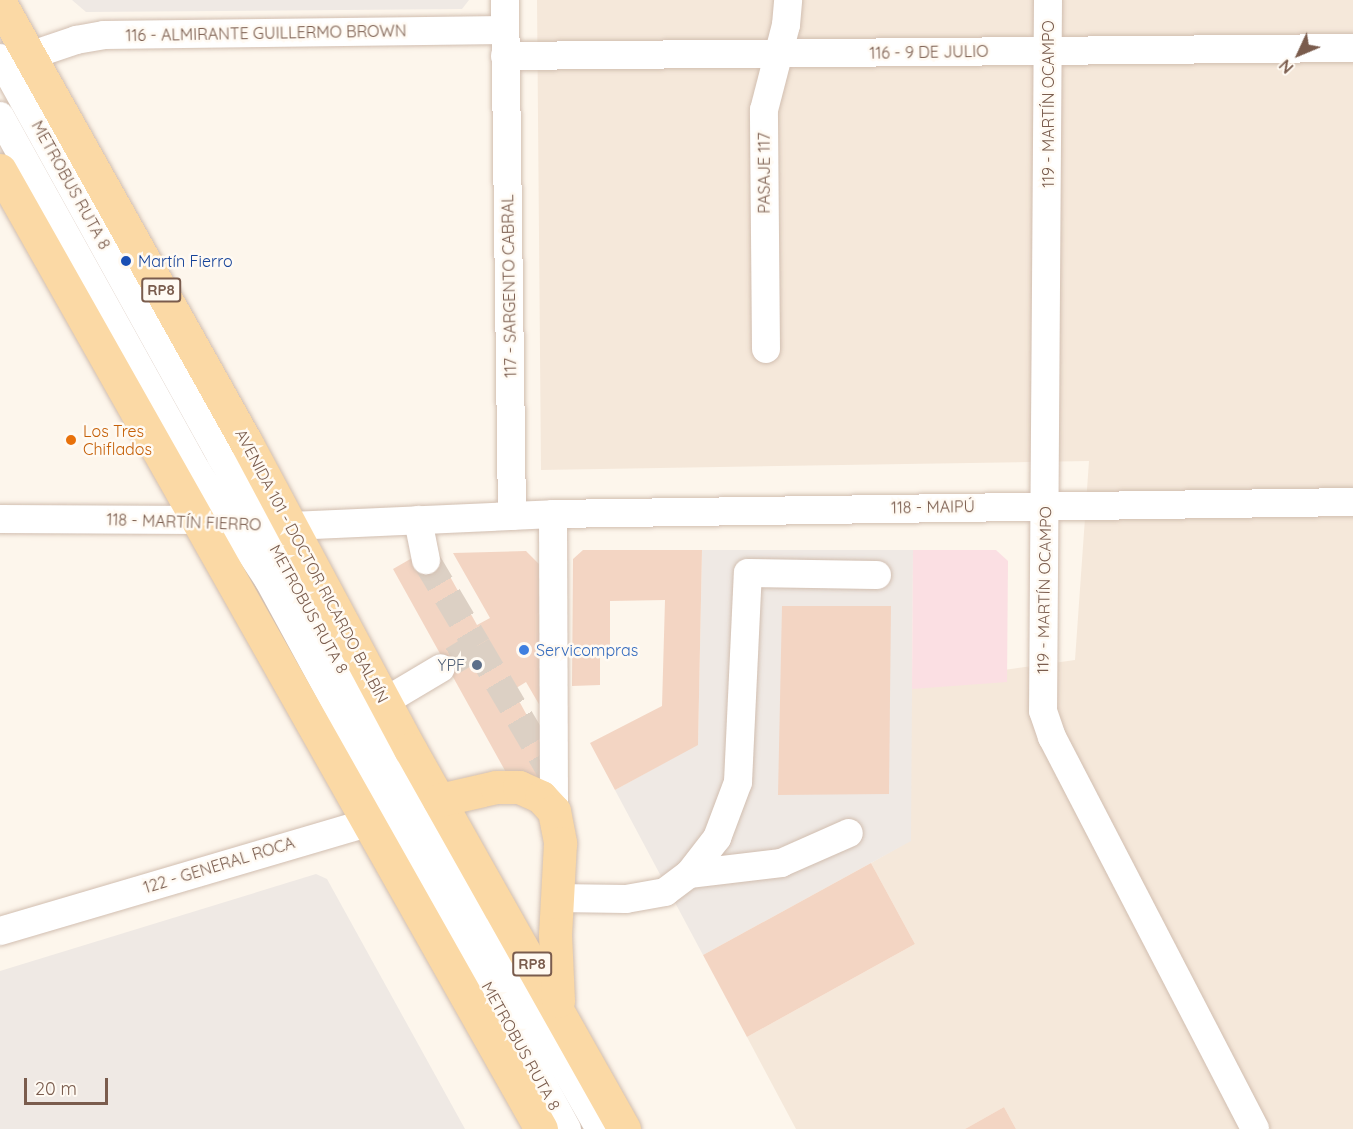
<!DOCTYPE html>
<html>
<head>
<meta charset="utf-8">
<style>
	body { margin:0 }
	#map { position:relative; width:1353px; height:1129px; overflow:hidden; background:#fdf6ec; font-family:Quicksand,sans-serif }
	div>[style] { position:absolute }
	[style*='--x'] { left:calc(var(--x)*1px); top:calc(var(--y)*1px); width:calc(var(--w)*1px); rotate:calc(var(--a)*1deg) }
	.residential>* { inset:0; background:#f5e8da }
	.industrial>* { inset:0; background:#efe9e4 }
	.medical>* { inset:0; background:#fbdfe3 }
	.building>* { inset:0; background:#f3d5c3 }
	.minor-tunnel>* { height:28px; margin-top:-14px; transform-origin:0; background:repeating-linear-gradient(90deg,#dcd0c4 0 28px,transparent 0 42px) }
	.roads { filter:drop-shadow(0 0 2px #d1beb0) drop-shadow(0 0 2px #d1beb0) }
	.minor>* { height:28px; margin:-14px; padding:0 14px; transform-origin:14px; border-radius:14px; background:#fff }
	.major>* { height:33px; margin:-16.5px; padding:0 16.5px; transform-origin:16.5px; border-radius:16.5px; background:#fbd9a5 }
	.dots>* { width:16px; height:16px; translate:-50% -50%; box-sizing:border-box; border:3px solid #fffaf3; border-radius:50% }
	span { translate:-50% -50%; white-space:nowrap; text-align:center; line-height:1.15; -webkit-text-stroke:5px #fffaf3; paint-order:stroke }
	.shield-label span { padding:2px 4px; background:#fffaf3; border:2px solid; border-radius:4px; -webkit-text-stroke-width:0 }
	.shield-label { font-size:15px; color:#7a5c4d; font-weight:700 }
	.street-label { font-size:16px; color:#7a5c4d }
	.transit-label { font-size:16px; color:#164399 }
	.left { translate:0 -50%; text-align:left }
	.food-label { font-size:16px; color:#c56008 }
	.shop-label { font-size:16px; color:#366cbe }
	.service-label { font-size:16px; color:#4e5e75 }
	.right { translate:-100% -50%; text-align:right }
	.north { position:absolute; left:1269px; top:24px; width:60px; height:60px; -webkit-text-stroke:4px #fffaf3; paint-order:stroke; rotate:226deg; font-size:16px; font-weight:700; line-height:24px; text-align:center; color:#7a5c4d }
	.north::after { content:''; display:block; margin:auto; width:21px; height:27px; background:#7a5c4d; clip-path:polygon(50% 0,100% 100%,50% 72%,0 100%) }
	.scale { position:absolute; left:24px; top:1078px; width:84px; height:27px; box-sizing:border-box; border:3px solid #7a5c4d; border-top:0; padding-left:8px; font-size:18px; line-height:21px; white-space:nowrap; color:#7a5c4d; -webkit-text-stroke:4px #fffaf3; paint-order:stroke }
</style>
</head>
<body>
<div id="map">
	<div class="residential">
		<i style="clip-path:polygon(537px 0,1353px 0,1353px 1129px,1016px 1129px,1004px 1107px,965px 1129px,796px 1129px,747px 1037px,915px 944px,871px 863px,911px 840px,911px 683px,1075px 660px,1089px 461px,541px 470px)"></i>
	</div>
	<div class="industrial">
		<i style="clip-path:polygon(72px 0,469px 0,462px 9px,86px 12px)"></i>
		<i style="clip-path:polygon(702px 550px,913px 550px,911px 841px,703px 955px,615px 790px,698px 744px)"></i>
		<i style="clip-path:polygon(316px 874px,327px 879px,465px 1129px,0 1129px,0 971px)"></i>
	</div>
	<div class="medical">
		<i style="clip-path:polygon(913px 550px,996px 550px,1008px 561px,1007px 682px,912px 689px)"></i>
	</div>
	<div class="building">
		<i style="clip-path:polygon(433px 546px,477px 625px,490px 618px,453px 553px,526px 551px,539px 564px,540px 706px,526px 682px,513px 690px,558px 772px,518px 794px,393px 569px)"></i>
		<i style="clip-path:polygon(583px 550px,702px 550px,698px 745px,615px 790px,590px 743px,662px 706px,665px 600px,610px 601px,610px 646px,600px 646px,600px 685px,572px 686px,573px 559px)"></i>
		<i style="clip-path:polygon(782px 606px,891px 606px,889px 794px,778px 795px)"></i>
		<i style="clip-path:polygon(871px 863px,915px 944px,747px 1037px,703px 955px)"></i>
		<i style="clip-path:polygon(1004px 1107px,1016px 1129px,965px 1129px)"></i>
	</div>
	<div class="minor-tunnel">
		<i style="--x:426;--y:560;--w:100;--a:59.3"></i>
		<i style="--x:477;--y:646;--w:42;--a:148.6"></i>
		<i style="--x:477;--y:646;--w:156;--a:59.5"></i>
	</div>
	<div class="roads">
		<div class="minor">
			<i style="--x:505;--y:0;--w:516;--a:89.22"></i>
			<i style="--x:1048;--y:0;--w:711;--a:90.4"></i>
			<i style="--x:1043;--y:711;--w:28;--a:71"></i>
			<i style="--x:1052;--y:737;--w:441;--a:62.6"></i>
			<i style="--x:29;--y:56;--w:50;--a:-18.8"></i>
			<i style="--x:76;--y:40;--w:28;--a:-10"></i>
			<i style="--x:104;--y:35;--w:401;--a:-0.7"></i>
			<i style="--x:505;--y:56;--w:848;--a:-0.54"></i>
			<i style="--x:0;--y:58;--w:456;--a:61"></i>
			<i style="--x:221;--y:457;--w:139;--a:59.4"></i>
			<i style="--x:292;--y:577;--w:262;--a:61.8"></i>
			<i style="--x:416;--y:808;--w:370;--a:60.2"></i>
			<i style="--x:0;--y:116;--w:405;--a:61"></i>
			<i style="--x:196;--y:470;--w:131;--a:56.6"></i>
			<i style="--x:268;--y:579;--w:626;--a:61.47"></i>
			<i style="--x:766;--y:349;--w:239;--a:-90.5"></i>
			<i style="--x:764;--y:110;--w:88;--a:-75.5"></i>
			<i style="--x:786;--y:25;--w:25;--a:-85"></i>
			<i style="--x:553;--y:514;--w:297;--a:89.8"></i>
			<i style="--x:0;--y:519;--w:199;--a:0.3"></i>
			<i style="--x:199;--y:520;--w:92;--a:3.7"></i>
			<i style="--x:291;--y:526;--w:262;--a:-2.6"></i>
			<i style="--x:553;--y:514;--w:800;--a:-0.86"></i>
			<i style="--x:418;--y:520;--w:41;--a:78.7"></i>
			<i style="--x:384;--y:702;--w:66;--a:-30.8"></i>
			<i style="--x:689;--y:874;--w:93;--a:-6.8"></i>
			<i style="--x:781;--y:863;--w:74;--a:-23.8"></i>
			<i style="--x:556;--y:898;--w:70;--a:0.8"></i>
			<i style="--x:626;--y:899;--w:40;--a:-10"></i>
			<i style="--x:665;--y:892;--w:30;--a:-37"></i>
			<i style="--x:689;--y:874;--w:46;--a:-52.1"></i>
			<i style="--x:717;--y:838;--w:60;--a:-69.4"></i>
			<i style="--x:738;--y:782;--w:209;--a:-87.3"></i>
			<i style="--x:748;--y:573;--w:129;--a:0.9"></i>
			<i style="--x:0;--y:931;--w:404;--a:-16.4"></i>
		</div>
		<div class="major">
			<i style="--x:0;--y:3;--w:505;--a:60.75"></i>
			<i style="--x:247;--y:444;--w:346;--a:61.9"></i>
			<i style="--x:410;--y:749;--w:436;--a:60.6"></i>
			<i style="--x:0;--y:170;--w:1101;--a:60.57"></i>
			<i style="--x:439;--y:800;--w:58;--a:-12.8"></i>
			<i style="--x:496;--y:787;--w:23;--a:0"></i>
			<i style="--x:519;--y:787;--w:24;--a:24"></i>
			<i style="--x:541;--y:797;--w:19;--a:47"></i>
			<i style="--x:554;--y:811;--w:33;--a:79"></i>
			<i style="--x:560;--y:843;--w:91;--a:93.1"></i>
			<i style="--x:555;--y:934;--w:67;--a:87.4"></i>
		</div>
	</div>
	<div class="dots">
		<i style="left:126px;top:261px;background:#1a4fb4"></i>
		<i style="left:71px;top:440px;background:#e8710a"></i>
		<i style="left:524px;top:650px;background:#3f7fe0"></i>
		<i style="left:477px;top:665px;background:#5c6f8a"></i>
	</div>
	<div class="shield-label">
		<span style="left:161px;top:290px">RP8</span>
		<span style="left:532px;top:964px">RP8</span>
	</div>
	<div class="street-label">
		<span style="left:266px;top:33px;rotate:-1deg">116 - ALMIRANTE GUILLERMO BROWN</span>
		<span style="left:929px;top:52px;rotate:-1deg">116 - 9 DE JULIO</span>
		<span style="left:1048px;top:104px;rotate:-90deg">119 - MARTÍN OCAMPO</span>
		<span style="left:764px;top:173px;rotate:-90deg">PASAJE 117</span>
		<span style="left:71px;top:185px;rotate:61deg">METROBUS RUTA 8</span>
		<span style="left:509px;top:286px;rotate:-91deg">117 - SARGENTO CABRAL</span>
		<span style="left:933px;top:507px;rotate:-1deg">118 - MAIPÚ</span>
		<span style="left:184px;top:522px;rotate:2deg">118 - MARTÍN FIERRO</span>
		<span style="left:312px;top:566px;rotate:62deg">AVENIDA 101 - DOCTOR RICARDO BALBÍN</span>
		<span style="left:1044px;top:590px;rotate:-89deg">119 - MARTÍN OCAMPO</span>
		<span style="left:309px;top:609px;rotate:61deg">METROBUS RUTA 8</span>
		<span style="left:219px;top:865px;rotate:-17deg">122 - GENERAL ROCA</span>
		<span style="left:521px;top:1046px;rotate:61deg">METROBUS RUTA 8</span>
	</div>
	<div class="transit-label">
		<span class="left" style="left:138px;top:261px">Martín Fierro</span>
	</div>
	<div class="food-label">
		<span class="left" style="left:83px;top:440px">Los Tres<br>Chiflados</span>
	</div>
	<div class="shop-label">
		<span class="left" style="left:536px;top:650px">Servicompras</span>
	</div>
	<div class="service-label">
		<span class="right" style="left:465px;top:665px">YPF</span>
	</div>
	<div class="north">N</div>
	<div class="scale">20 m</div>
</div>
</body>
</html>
